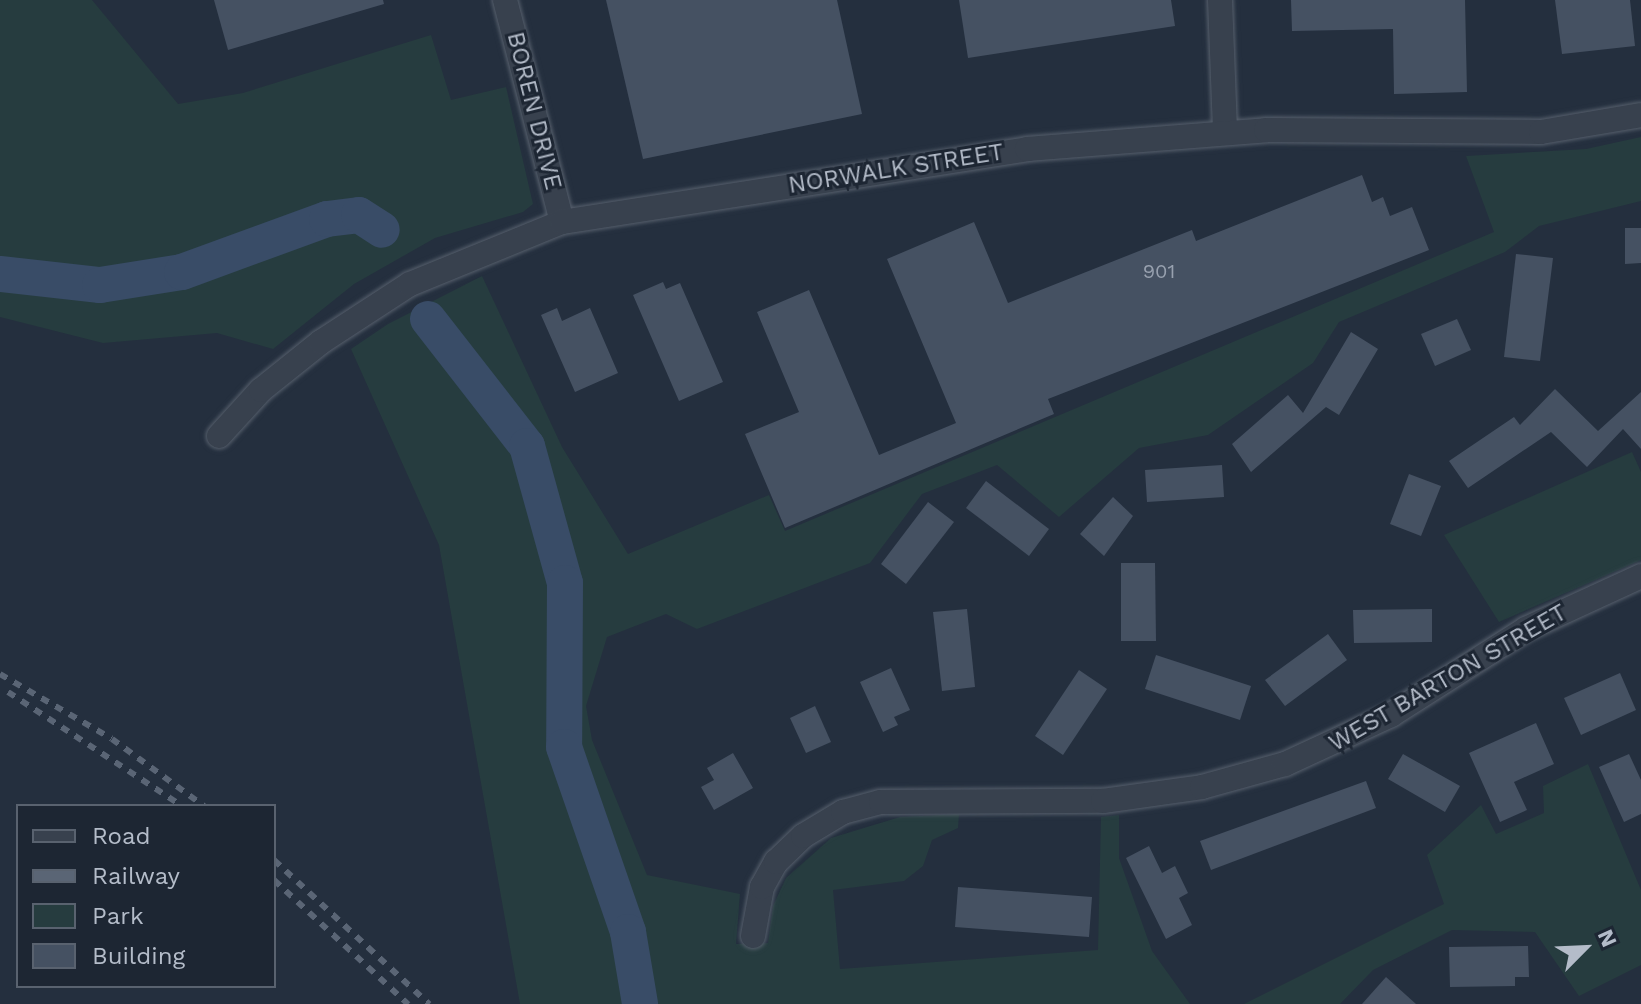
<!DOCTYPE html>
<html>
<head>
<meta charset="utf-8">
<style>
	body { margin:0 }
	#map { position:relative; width:1641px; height:1004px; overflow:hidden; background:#242f3e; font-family:"Work Sans",sans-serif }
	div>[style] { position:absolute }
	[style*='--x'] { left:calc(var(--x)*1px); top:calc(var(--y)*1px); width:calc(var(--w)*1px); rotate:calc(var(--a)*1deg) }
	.green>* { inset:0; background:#263c3f }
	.river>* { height:36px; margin:-18px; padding:0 18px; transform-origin:18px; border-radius:18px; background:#394c67 }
	.building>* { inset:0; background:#455162 }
	.roads { filter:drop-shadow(0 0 2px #565f6c) drop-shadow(0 0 2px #565f6c) }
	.minor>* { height:24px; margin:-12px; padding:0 12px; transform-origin:12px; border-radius:12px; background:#38414e }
	.rail>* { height:6px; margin-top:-3px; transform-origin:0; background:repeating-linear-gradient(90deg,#5a6575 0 8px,transparent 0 16px) }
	span { translate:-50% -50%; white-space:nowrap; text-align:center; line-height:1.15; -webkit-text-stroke:6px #1d2633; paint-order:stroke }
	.number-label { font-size:20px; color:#98a1af }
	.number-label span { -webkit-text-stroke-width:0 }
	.street-label { font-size:24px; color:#b4bcc9 }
	.legend { position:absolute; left:16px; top:804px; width:260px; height:184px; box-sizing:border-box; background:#1d2633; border:2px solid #59626f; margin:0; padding:10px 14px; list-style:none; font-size:24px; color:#b4bcc9 }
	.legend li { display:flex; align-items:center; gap:16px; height:40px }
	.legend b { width:40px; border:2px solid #59626f }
	.north { position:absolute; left:1545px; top:908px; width:80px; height:80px; -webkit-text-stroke:6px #1d2633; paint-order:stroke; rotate:66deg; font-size:22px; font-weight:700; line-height:32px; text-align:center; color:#b4bcc9 }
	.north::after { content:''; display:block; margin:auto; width:28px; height:36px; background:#b4bcc9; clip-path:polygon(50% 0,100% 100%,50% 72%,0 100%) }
</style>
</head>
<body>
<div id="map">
	<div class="green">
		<i style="clip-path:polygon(0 0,92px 0,178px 104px,243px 93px,431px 35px,451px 100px,506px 87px,533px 204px,523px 212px,435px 238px,354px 284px,273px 349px,217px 333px,103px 343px,0 317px)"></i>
		<i style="clip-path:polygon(1641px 137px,1641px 201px,1539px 226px,1505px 252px,1339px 322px,1313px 363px,1208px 435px,1139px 448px,1059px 517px,997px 465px,922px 494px,870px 563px,697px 629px,666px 614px,607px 637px,586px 706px,592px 740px,647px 875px,740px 894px,736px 944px,768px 943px,773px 906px,786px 878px,831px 838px,900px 817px,959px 814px,958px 828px,932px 840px,923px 866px,904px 881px,833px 890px,840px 969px,1098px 950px,1101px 817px,1119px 815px,1119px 858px,1152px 951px,1190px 1004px,520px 1004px,439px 545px,351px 349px,388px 324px,482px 276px,562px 447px,628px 554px,769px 495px,785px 531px,1494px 232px,1466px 156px,1586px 149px)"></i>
		<i style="clip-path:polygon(1632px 452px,1641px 472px,1641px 560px,1499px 622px,1444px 535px)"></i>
		<i style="clip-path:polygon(1588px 764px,1641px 890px,1641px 965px,1579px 996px,1535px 932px,1452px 930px,1373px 970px,1340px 1004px,1244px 1004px,1444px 904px,1427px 855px,1481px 805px,1496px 834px,1544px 813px,1543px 786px)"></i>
	</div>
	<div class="river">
		<i style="--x:0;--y:274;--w:101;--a:6.3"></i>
		<i style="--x:100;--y:285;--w:83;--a:-9"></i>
		<i style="--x:182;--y:272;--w:154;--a:-20.1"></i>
		<i style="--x:327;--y:219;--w:32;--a:-7"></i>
		<i style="--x:359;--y:215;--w:27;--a:33"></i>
		<i style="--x:428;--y:319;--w:161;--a:52.1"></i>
		<i style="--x:527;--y:446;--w:142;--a:74.5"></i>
		<i style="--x:565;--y:583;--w:164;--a:90.3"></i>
		<i style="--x:564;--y:747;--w:196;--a:70.9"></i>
		<i style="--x:628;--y:932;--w:73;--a:80.5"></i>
	</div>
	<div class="building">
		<i style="clip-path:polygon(214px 0,383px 0,384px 4px,228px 50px)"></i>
		<i style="clip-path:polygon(606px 0,837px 0,862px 114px,643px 159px)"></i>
		<i style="clip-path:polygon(959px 0,1171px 0,1175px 26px,968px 58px)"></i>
		<i style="clip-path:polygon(1291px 0,1465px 0,1467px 92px,1394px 94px,1393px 29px,1292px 31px)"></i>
		<i style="clip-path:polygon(1555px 0,1630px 0,1635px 46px,1562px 54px)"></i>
		<i style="clip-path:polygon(1362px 175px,1372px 202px,1383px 197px,1390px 216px,1412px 207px,1429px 250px,1048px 399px,1054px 414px,785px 528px,745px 434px,799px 412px,757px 312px,809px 290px,879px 455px,956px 423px,887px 259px,974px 222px,1008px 303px,1192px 230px,1196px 241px)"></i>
		<i style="clip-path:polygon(1625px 228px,1641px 228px,1641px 263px,1625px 264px)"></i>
		<i style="clip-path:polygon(1516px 254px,1553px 258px,1540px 361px,1504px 357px)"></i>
		<i style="clip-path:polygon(663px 282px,666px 289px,680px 283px,723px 382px,679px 401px,633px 295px)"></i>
		<i style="clip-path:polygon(557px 308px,562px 321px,590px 308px,618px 373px,575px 392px,541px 315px)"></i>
		<i style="clip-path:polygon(1457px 319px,1471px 350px,1435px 366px,1421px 334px)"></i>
		<i style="clip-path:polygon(1351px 332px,1378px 349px,1339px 415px,1326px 407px,1251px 472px,1232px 444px,1288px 395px,1303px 413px)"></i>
		<i style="clip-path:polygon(1555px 389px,1598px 431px,1641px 392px,1641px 449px,1623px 429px,1587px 467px,1551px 432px,1468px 488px,1449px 461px,1514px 417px,1520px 425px)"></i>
		<i style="clip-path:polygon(1222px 465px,1224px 497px,1147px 502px,1145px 470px)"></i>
		<i style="clip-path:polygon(1409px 474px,1441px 486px,1421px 536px,1390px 524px)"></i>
		<i style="clip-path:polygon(986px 481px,1049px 529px,1029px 556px,966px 508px)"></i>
		<i style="clip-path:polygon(1113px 497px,1133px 516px,1104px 556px,1080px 534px)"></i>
		<i style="clip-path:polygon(928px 502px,954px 522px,906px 584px,881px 564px)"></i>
		<i style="clip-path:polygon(1121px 563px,1155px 563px,1156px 641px,1121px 641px)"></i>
		<i style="clip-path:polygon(967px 609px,975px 687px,942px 691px,933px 612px)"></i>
		<i style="clip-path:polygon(1432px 609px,1432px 642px,1354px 643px,1353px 610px)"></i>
		<i style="clip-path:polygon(1328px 634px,1347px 660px,1285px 706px,1265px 680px)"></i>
		<i style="clip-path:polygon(1156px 655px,1251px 686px,1240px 720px,1145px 689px)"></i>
		<i style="clip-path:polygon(891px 668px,910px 710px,894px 717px,898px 725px,883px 732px,860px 682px)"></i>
		<i style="clip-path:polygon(1079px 670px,1107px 689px,1063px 755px,1035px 736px)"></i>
		<i style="clip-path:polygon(1620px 673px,1636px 710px,1581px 735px,1564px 698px)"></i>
		<i style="clip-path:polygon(815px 706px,831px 742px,806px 753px,790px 718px)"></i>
		<i style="clip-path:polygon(1536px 723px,1554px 764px,1514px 782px,1527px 810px,1500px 822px,1469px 753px)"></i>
		<i style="clip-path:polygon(733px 753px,753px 788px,714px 810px,701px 787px,714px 780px,707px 768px)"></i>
		<i style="clip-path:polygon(1403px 754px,1460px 786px,1445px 812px,1388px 779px)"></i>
		<i style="clip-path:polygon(1629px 754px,1641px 780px,1641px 814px,1624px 822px,1599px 767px)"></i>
		<i style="clip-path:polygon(1366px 781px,1376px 808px,1211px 870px,1200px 841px)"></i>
		<i style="clip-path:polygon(1149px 846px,1162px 873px,1175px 866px,1188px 893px,1179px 898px,1192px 925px,1166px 939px,1126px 858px)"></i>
		<i style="clip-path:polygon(958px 887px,1092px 897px,1089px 937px,955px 927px)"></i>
		<i style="clip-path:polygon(1528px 946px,1529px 977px,1515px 977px,1515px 986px,1450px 987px,1449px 947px)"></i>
		<i style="clip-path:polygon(1386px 977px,1416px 1004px,1362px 1004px)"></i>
	</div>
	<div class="roads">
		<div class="minor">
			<i style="--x:505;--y:0;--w:229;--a:75.6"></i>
			<i style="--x:1220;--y:0;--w:131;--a:87.8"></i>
			<i style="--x:219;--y:436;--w:62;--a:-47.6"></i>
			<i style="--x:261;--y:390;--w:77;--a:-38.7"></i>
			<i style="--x:321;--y:342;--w:106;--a:-33.1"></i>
			<i style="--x:410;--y:284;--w:164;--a:-22.2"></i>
			<i style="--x:562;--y:222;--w:471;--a:-8.9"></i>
			<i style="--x:1027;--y:149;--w:240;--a:-4.5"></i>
			<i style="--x:1266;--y:130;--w:275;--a:0.4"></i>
			<i style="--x:1541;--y:132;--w:101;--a:-9.6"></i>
			<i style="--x:753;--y:936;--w:50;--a:-79.6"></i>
			<i style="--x:762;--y:887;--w:29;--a:-61"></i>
			<i style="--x:776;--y:862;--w:37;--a:-44"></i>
			<i style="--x:803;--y:836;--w:47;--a:-31"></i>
			<i style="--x:843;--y:812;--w:39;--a:-15"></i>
			<i style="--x:881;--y:802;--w:222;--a:-0.3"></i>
			<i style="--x:1103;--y:801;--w:100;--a:-8"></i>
			<i style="--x:1202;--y:787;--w:86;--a:-15.5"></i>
			<i style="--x:1285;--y:764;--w:117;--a:-24.8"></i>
			<i style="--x:1391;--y:715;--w:160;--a:-32.5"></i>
			<i style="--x:1526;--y:629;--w:127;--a:-24.7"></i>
		</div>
	</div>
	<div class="rail">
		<i style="--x:0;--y:674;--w:129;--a:30.1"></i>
		<i style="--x:112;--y:739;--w:114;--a:36.1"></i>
		<i style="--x:8;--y:692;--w:208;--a:33.2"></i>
		<i style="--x:274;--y:860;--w:212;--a:42.9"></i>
		<i style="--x:274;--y:880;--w:183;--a:42.8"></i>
	</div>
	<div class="number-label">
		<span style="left:1159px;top:271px">901</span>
	</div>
	<div class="street-label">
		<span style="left:534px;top:111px;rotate:76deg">BOREN DRIVE</span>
		<span style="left:896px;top:169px;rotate:-9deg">NORWALK STREET</span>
		<span style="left:1448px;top:678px;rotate:-30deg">WEST BARTON STREET</span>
	</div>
	<ul class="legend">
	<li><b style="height:10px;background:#38414e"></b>Road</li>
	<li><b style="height:10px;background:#5a6575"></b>Railway</li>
	<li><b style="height:22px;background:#263c3f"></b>Park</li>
	<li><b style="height:22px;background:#455162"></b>Building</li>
	</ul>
	<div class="north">N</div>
</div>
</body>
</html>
